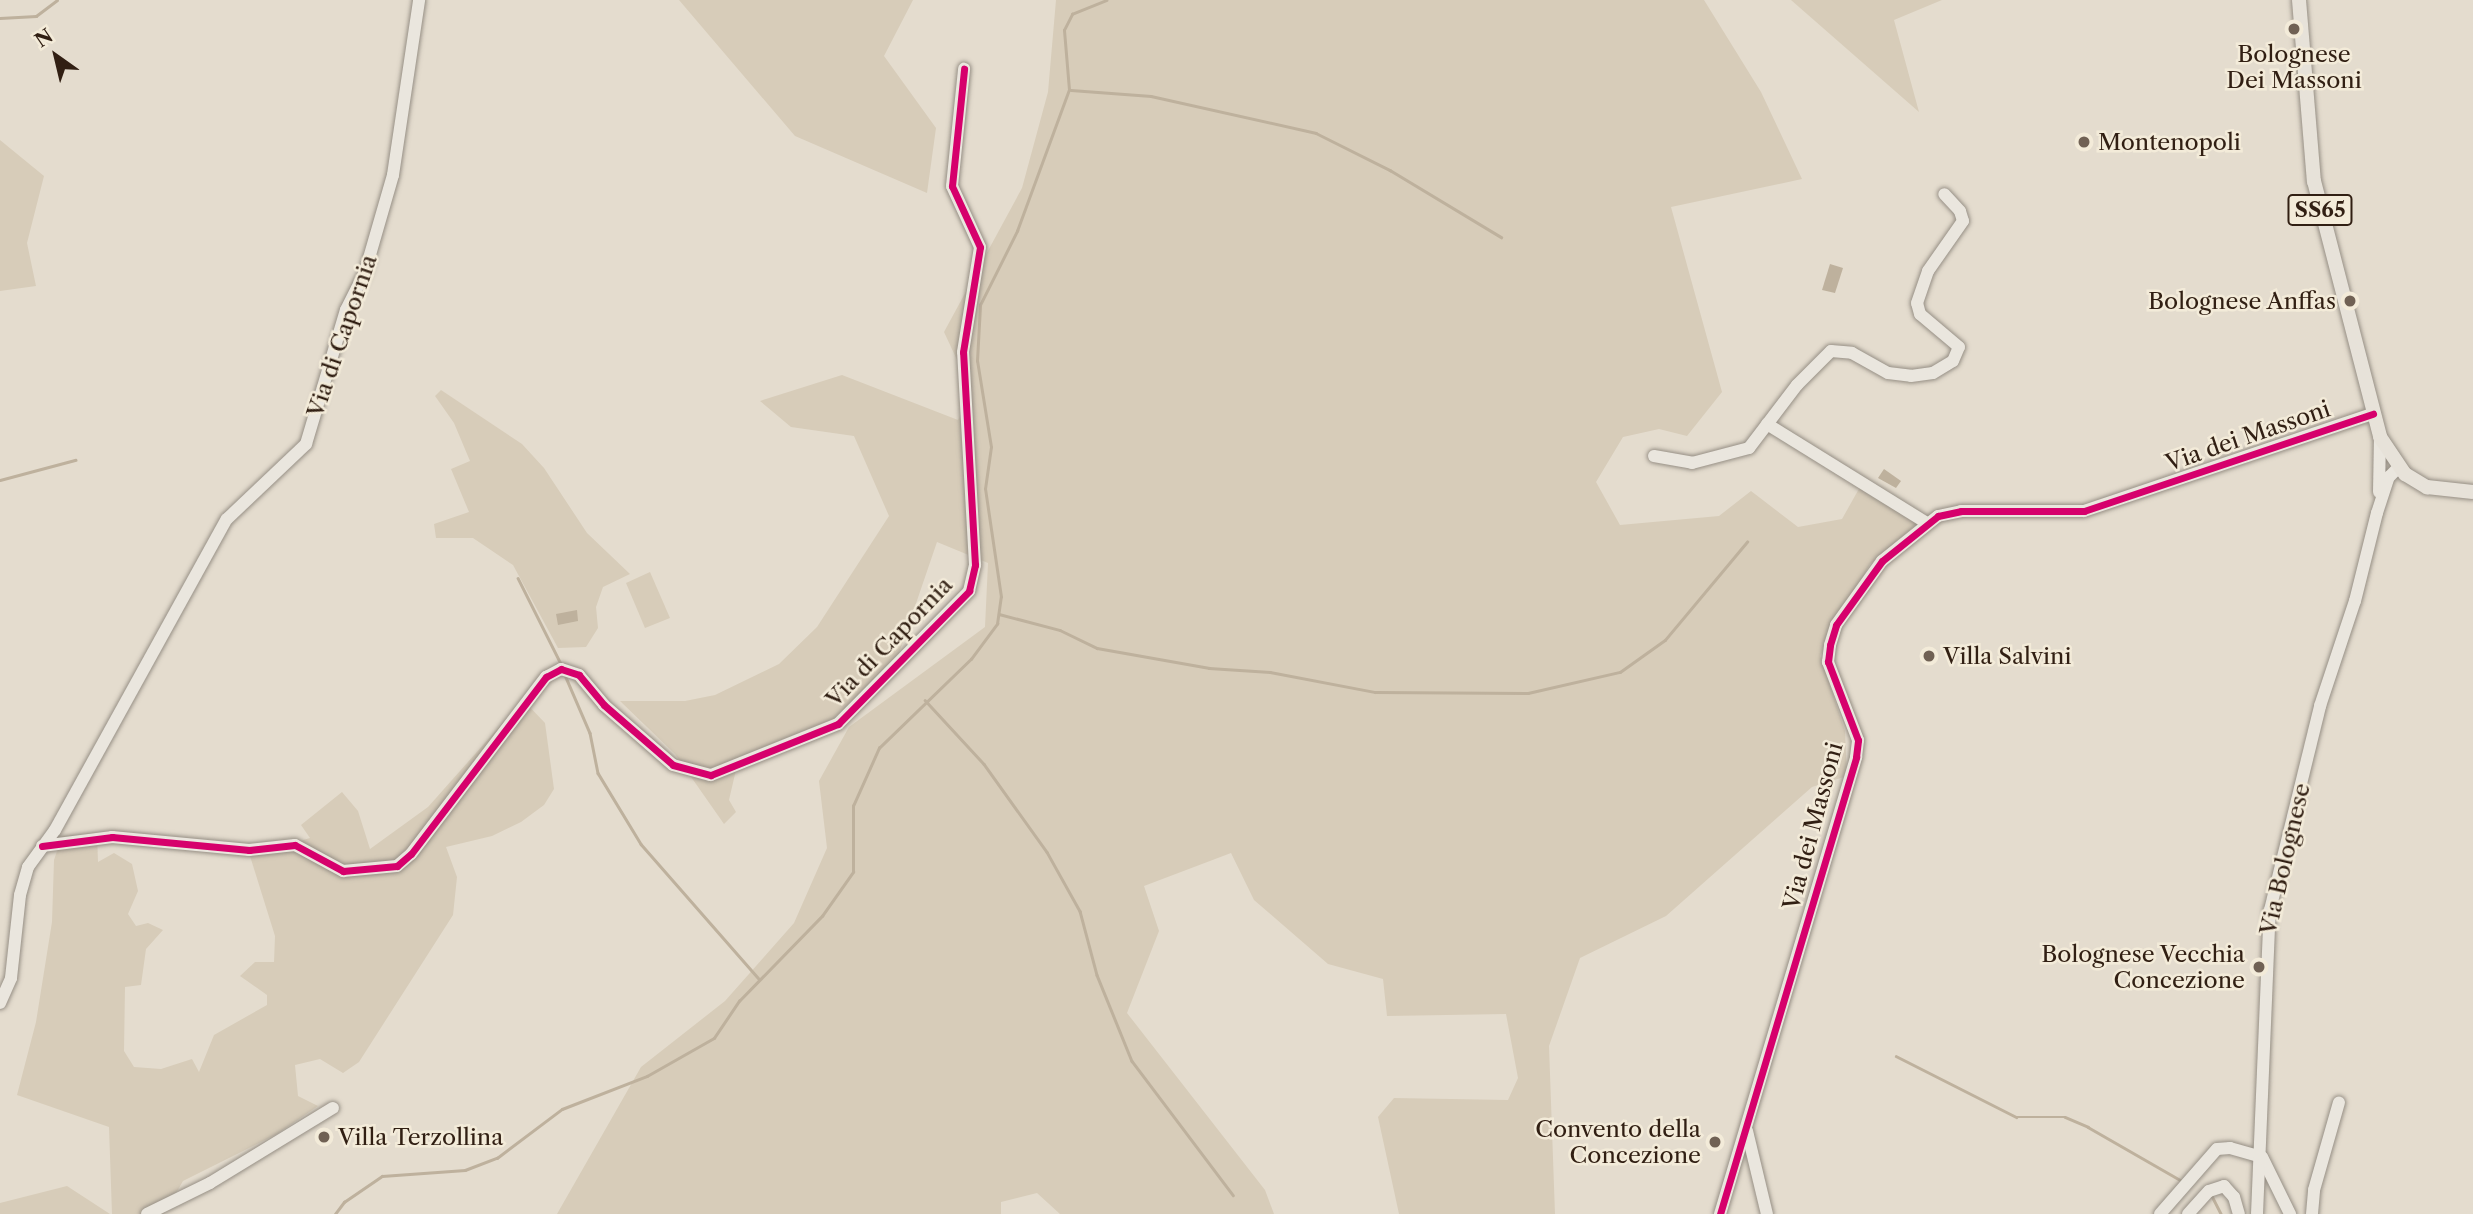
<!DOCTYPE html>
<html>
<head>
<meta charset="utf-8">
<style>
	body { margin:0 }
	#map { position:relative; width:2473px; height:1214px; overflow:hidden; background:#e4dcce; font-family:"Libre Caslon Text",serif }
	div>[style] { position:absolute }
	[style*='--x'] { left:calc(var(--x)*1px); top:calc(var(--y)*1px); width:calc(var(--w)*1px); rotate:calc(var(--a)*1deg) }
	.green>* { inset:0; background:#d7ccb9 }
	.water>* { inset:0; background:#beb19d }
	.stream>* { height:2.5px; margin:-1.25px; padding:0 1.25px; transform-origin:1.25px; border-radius:1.25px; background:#beb19d }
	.roads { filter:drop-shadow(0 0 2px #968f85) drop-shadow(0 0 2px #968f85) }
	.minor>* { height:12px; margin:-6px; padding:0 6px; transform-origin:6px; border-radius:6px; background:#eae6de }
	.major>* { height:14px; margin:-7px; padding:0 7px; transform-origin:7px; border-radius:7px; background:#e7e2d9 }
	.cycleway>* { height:7px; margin:-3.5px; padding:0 3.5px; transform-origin:3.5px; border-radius:3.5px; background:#d6006c }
	.dots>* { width:19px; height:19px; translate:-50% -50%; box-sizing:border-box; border:4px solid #f3ebd9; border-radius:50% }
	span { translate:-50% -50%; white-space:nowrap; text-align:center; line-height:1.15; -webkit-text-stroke:5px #f3ebd9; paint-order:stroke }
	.shield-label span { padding:2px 5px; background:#f3ebd9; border:2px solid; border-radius:5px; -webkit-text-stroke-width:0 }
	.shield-label { font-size:21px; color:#311f13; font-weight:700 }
	.poi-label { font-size:23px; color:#311f13 }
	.left { translate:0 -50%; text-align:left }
	.right { translate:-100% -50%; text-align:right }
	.street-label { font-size:23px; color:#311f13 }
	.north { position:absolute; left:21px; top:21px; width:70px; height:70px; -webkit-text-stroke:5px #f3ebd9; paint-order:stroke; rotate:326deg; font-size:19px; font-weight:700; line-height:28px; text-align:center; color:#311f13 }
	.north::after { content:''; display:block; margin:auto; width:24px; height:32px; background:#311f13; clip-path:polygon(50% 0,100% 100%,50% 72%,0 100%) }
</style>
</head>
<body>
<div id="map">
	<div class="green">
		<i style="clip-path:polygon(679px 0,913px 0,884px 56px,936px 128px,927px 193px,795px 136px)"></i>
		<i style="clip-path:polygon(1056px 0,1704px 0,1761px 92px,1802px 179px,1671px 207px,1722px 392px,1687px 436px,1659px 429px,1623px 437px,1596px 482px,1620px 525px,1719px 516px,1751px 491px,1798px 527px,1842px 519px,1860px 487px,1918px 523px,1870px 564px,1820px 656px,1845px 731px,1847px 776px,1812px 787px,1666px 916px,1580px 958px,1549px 1046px,1555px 1214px,1399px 1214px,1378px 1117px,1394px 1098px,1508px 1100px,1518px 1078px,1506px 1014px,1387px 1016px,1383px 979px,1328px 964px,1254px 900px,1231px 853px,1144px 886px,1159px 931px,1127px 1013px,1265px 1190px,1274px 1214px,1060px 1214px,1037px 1193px,1001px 1202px,1001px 1214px,557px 1214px,641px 1067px,725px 1001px,794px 923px,827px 848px,819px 781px,849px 727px,985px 627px,988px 563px,937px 542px,896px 662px,833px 719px,739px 757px,729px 800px,736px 812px,724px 824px,675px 754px,620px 701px,685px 701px,715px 695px,779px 664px,817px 627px,889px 516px,854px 436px,791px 427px,760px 401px,842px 375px,958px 420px,972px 392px,944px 332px,1022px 188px,1048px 92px)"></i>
		<i style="clip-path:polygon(1791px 0,1942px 0,1894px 20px,1919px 112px)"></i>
		<i style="clip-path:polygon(0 140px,44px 176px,27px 243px,36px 286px,0 291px)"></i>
		<i style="clip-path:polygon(441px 390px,522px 444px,544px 468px,587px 533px,630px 574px,603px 587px,596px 607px,598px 628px,586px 647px,558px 648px,513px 565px,473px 538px,436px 538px,434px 524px,469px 512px,451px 469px,470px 461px,454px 423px,435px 396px)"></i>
		<i style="clip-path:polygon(650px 572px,670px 618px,645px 628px,626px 583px)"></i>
		<i style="clip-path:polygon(523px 700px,545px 723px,554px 789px,544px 805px,521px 822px,492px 836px,446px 847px,457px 877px,453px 915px,359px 1062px,343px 1073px,320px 1059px,295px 1065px,298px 1096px,318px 1106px,277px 1134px,183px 1181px,164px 1214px,112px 1214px,109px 1127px,17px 1095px,36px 1022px,52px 922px,54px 860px,62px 836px,97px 833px,98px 862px,114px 853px,132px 864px,138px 891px,128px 914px,136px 926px,148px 923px,163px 930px,146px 949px,141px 985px,125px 987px,124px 1051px,134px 1067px,161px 1069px,192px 1059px,199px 1072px,214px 1035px,267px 1005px,267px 995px,240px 976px,255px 962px,274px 962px,275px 936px,250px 856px,310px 838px,301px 825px,342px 792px,358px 811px,370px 849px,428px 807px)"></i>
		<i style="clip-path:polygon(67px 1186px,110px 1214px,0 1214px,0 1203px)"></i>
	</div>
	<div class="water">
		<i style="clip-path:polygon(1830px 264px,1843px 268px,1835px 293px,1822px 290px)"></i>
		<i style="clip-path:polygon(1884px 469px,1901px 481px,1896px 488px,1878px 478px)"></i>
		<i style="clip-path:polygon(577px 610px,578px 621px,558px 625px,556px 614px)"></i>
	</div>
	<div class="stream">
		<i style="--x:0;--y:18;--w:36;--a:-3"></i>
		<i style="--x:36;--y:16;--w:26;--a:-37"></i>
		<i style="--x:1071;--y:90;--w:80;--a:4.3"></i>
		<i style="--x:1151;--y:96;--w:169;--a:12.6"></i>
		<i style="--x:1316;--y:133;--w:83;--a:26.6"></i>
		<i style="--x:1390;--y:170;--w:130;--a:31.1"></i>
		<i style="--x:0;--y:480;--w:78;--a:-14.9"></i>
		<i style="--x:518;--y:578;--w:98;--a:63.4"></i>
		<i style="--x:999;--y:614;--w:63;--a:14.7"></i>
		<i style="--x:1060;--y:630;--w:41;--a:25.9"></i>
		<i style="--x:1097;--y:648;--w:114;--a:10.1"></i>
		<i style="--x:1209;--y:668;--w:61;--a:3.8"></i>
		<i style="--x:1270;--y:672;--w:107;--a:10.8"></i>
		<i style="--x:1375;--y:692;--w:153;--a:0.4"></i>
		<i style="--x:1528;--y:693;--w:94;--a:-12.9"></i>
		<i style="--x:1620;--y:672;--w:55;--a:-35.4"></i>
		<i style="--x:1665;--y:640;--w:128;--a:-50.1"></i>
		<i style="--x:565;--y:675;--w:63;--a:66.7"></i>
		<i style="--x:590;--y:733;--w:41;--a:78.7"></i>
		<i style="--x:598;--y:773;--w:83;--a:58.8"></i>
		<i style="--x:641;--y:844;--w:179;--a:48.8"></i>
		<i style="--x:925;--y:700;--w:87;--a:47.3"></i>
		<i style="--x:984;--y:764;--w:108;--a:54.4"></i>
		<i style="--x:1047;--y:852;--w:68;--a:60.8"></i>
		<i style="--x:1080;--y:911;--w:66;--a:75.1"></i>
		<i style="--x:1097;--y:975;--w:93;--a:67.9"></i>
		<i style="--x:1132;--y:1061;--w:168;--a:53"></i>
		<i style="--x:1896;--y:1056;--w:135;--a:26.9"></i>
		<i style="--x:2016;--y:1117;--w:49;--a:0"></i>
		<i style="--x:2065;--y:1117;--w:25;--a:23"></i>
		<i style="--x:2088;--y:1127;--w:108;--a:29.9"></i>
		<i style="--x:2212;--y:1196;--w:20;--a:63"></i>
		<i style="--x:335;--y:1214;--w:15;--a:-53"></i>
		<i style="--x:344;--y:1202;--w:46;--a:-34.4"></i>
		<i style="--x:382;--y:1176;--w:83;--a:-4.1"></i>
		<i style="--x:465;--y:1170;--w:34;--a:-21"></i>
		<i style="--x:497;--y:1158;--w:81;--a:-37"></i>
		<i style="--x:562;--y:1109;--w:91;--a:-21.2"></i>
		<i style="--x:647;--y:1076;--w:77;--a:-29.6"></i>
		<i style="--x:714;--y:1038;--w:45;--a:-56"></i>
		<i style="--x:739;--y:1001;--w:119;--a:-45.7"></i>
		<i style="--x:822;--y:916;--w:54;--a:-54.8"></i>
		<i style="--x:853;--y:872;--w:66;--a:-90"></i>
		<i style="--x:853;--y:806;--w:64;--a:-65.9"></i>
		<i style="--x:879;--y:748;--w:128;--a:-44.1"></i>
		<i style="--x:971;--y:659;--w:44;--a:-53.4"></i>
		<i style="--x:997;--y:624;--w:27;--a:-82"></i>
		<i style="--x:1001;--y:597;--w:109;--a:-98.4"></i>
		<i style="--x:985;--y:489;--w:42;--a:-81.9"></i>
		<i style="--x:991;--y:447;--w:87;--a:-99.2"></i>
		<i style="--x:977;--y:361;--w:56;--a:-86.9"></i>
		<i style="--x:980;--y:305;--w:83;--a:-63.4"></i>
		<i style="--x:1017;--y:231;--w:150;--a:-69.8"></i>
		<i style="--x:1069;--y:90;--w:60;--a:-94.8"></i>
		<i style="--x:1064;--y:30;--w:18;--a:-63"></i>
		<i style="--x:1072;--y:14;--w:37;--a:-22"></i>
	</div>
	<div class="roads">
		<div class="minor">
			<i style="--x:1767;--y:424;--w:186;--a:31.8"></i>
			<i style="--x:1654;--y:456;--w:39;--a:10"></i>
			<i style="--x:1692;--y:463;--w:59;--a:-14.7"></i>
			<i style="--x:1749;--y:448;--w:79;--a:-52.7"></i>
			<i style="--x:1797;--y:385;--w:48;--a:-45"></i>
			<i style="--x:1831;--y:351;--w:21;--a:5"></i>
			<i style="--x:1852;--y:353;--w:41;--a:29.1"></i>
			<i style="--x:1888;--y:373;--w:23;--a:7"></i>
			<i style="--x:1911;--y:376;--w:22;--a:-8"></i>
			<i style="--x:1933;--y:373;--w:23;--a:-31"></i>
			<i style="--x:1953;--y:361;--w:15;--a:-67"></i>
			<i style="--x:1959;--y:347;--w:51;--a:-139.8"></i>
			<i style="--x:1920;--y:314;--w:11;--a:-105"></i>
			<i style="--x:1917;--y:303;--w:34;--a:-71"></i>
			<i style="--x:1928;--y:271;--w:61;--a:-55"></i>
			<i style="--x:1963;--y:221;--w:10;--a:-107"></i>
			<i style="--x:1960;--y:211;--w:23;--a:-133"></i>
			<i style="--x:2379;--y:492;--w:55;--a:-89"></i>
			<i style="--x:42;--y:846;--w:71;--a:-7.3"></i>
			<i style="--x:112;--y:837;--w:138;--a:5.4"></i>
			<i style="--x:249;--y:850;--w:46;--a:-6.2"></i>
			<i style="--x:295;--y:845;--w:55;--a:28.4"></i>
			<i style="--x:343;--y:871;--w:54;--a:-5.3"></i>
			<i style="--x:397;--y:866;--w:18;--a:-41"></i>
			<i style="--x:411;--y:854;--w:223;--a:-52.7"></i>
			<i style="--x:546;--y:677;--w:17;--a:-28"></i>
			<i style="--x:561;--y:669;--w:19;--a:18"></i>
			<i style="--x:579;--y:675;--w:39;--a:50"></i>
			<i style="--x:604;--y:705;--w:91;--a:41"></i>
			<i style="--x:673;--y:765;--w:39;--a:15"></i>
			<i style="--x:711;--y:775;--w:137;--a:-21.9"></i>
			<i style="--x:838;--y:724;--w:187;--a:-45.4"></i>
			<i style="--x:969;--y:591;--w:27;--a:-77"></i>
			<i style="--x:975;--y:565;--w:213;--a:-93.2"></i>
			<i style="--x:963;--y:352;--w:106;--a:-80.8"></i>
			<i style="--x:980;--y:247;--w:67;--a:-114.7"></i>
			<i style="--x:952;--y:186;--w:118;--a:-84.1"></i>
			<i style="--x:0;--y:1003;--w:27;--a:-66"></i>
			<i style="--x:11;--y:978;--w:83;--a:-83.8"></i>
			<i style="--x:20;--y:895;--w:29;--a:-74"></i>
			<i style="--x:28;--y:867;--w:46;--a:-53.9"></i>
			<i style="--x:55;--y:830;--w:355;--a:-61.1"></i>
			<i style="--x:227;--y:519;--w:109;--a:-43.5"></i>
			<i style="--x:306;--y:444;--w:140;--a:-73.4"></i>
			<i style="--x:346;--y:310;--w:42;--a:-63.4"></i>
			<i style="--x:365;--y:272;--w:101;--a:-73.9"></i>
			<i style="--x:393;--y:175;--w:177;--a:-81.5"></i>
			<i style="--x:1747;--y:1131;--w:85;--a:76.5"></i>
			<i style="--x:147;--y:1214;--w:70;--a:-26.2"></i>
			<i style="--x:210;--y:1183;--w:144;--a:-31.4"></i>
			<i style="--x:1720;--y:1214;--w:477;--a:-73.4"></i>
			<i style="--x:1856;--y:757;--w:17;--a:-83"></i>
			<i style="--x:1858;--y:740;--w:84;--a:-111"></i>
			<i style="--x:1828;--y:662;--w:17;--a:-83"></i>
			<i style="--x:1830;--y:645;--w:21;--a:-73"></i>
			<i style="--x:1836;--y:625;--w:79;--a:-54.3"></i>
			<i style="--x:1882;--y:561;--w:72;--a:-38.8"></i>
			<i style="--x:1938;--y:516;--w:24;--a:-12"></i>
			<i style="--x:1961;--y:511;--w:123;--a:0"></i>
			<i style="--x:2084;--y:511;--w:305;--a:-18.6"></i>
			<i style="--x:2160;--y:1214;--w:86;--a:-48.8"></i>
			<i style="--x:2217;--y:1149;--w:13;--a:-4"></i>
			<i style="--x:2230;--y:1148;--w:33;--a:16"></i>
			<i style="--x:2262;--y:1157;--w:64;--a:63.8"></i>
			<i style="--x:2188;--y:1214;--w:31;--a:-48"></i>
			<i style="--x:2209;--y:1191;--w:16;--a:-18"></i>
			<i style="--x:2224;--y:1186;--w:15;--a:48"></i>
			<i style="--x:2234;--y:1197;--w:18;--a:74"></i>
			<i style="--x:2257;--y:1214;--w:304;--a:-87.6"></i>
			<i style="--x:2270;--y:910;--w:210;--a:-76.2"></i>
			<i style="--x:2320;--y:706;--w:111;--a:-71.6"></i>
			<i style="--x:2355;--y:601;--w:91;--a:-76"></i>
			<i style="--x:2377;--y:513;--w:38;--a:-72"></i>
			<i style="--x:2389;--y:477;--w:13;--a:-45"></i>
			<i style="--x:2312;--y:1214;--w:24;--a:-85"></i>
			<i style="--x:2314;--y:1190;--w:91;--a:-74.1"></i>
		</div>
		<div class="major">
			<i style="--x:2299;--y:0;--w:182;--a:85.3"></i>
			<i style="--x:2314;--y:181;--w:264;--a:75.5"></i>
			<i style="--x:2380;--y:437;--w:45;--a:56"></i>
			<i style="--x:2405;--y:474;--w:26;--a:31"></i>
			<i style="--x:2427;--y:487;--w:46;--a:6.2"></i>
		</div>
	</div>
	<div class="cycleway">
		<i style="--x:42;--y:846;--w:71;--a:-7.3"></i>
		<i style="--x:112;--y:837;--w:138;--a:5.4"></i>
		<i style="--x:249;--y:850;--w:46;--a:-6.2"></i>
		<i style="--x:295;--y:845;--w:55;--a:28.4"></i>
		<i style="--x:343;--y:871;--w:54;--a:-5.3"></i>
		<i style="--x:397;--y:866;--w:18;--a:-41"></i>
		<i style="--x:411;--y:854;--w:223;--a:-52.7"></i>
		<i style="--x:546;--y:677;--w:17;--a:-28"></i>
		<i style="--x:561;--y:669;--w:19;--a:18"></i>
		<i style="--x:579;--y:675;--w:39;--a:50"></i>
		<i style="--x:604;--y:705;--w:91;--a:41"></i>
		<i style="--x:673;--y:765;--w:39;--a:15"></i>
		<i style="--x:711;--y:775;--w:137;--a:-21.9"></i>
		<i style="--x:838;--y:724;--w:187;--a:-45.4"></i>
		<i style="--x:969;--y:591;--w:27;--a:-77"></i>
		<i style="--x:975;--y:565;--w:213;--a:-93.2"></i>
		<i style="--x:963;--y:352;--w:106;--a:-80.8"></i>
		<i style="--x:980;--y:247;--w:67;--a:-114.7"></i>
		<i style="--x:952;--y:186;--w:118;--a:-84.1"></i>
		<i style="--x:1720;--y:1214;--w:477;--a:-73.4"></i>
		<i style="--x:1856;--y:757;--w:17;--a:-83"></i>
		<i style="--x:1858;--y:740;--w:84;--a:-111"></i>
		<i style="--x:1828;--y:662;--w:17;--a:-83"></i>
		<i style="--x:1830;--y:645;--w:21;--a:-73"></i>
		<i style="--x:1836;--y:625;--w:79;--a:-54.3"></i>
		<i style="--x:1882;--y:561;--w:72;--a:-38.8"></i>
		<i style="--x:1938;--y:516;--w:24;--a:-12"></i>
		<i style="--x:1961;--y:511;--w:123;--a:0"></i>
		<i style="--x:2084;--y:511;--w:305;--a:-18.6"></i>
	</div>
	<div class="dots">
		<i style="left:2294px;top:29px;background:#706154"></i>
		<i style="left:2084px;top:142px;background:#706154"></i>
		<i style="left:2350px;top:301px;background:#706154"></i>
		<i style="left:1929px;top:656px;background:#706154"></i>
		<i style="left:2259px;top:967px;background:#706154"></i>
		<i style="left:324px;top:1137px;background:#706154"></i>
		<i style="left:1715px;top:1142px;background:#706154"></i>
	</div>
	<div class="shield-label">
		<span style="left:2320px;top:210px">SS65</span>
	</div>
	<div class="poi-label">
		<span style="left:2294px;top:67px">Bolognese<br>Dei Massoni</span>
		<span class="left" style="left:2098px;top:142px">Montenopoli</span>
		<span class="right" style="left:2336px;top:301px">Bolognese Anffas</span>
		<span class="left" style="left:1943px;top:656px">Villa Salvini</span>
		<span class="right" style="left:2245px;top:967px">Bolognese Vecchia<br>Concezione</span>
		<span class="right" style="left:1701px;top:1142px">Convento della<br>Concezione</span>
		<span class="left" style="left:338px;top:1137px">Villa Terzollina</span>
	</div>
	<div class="street-label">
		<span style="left:342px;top:336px;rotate:-71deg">Via di Capornia</span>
		<span style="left:2248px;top:436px;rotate:-19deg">Via dei Massoni</span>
		<span style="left:889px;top:642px;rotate:-46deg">Via di Capornia</span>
		<span style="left:1813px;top:826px;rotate:-75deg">Via dei Massoni</span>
		<span style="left:2285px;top:859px;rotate:-77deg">Via Bolognese</span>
	</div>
	<div class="north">N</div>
</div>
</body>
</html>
